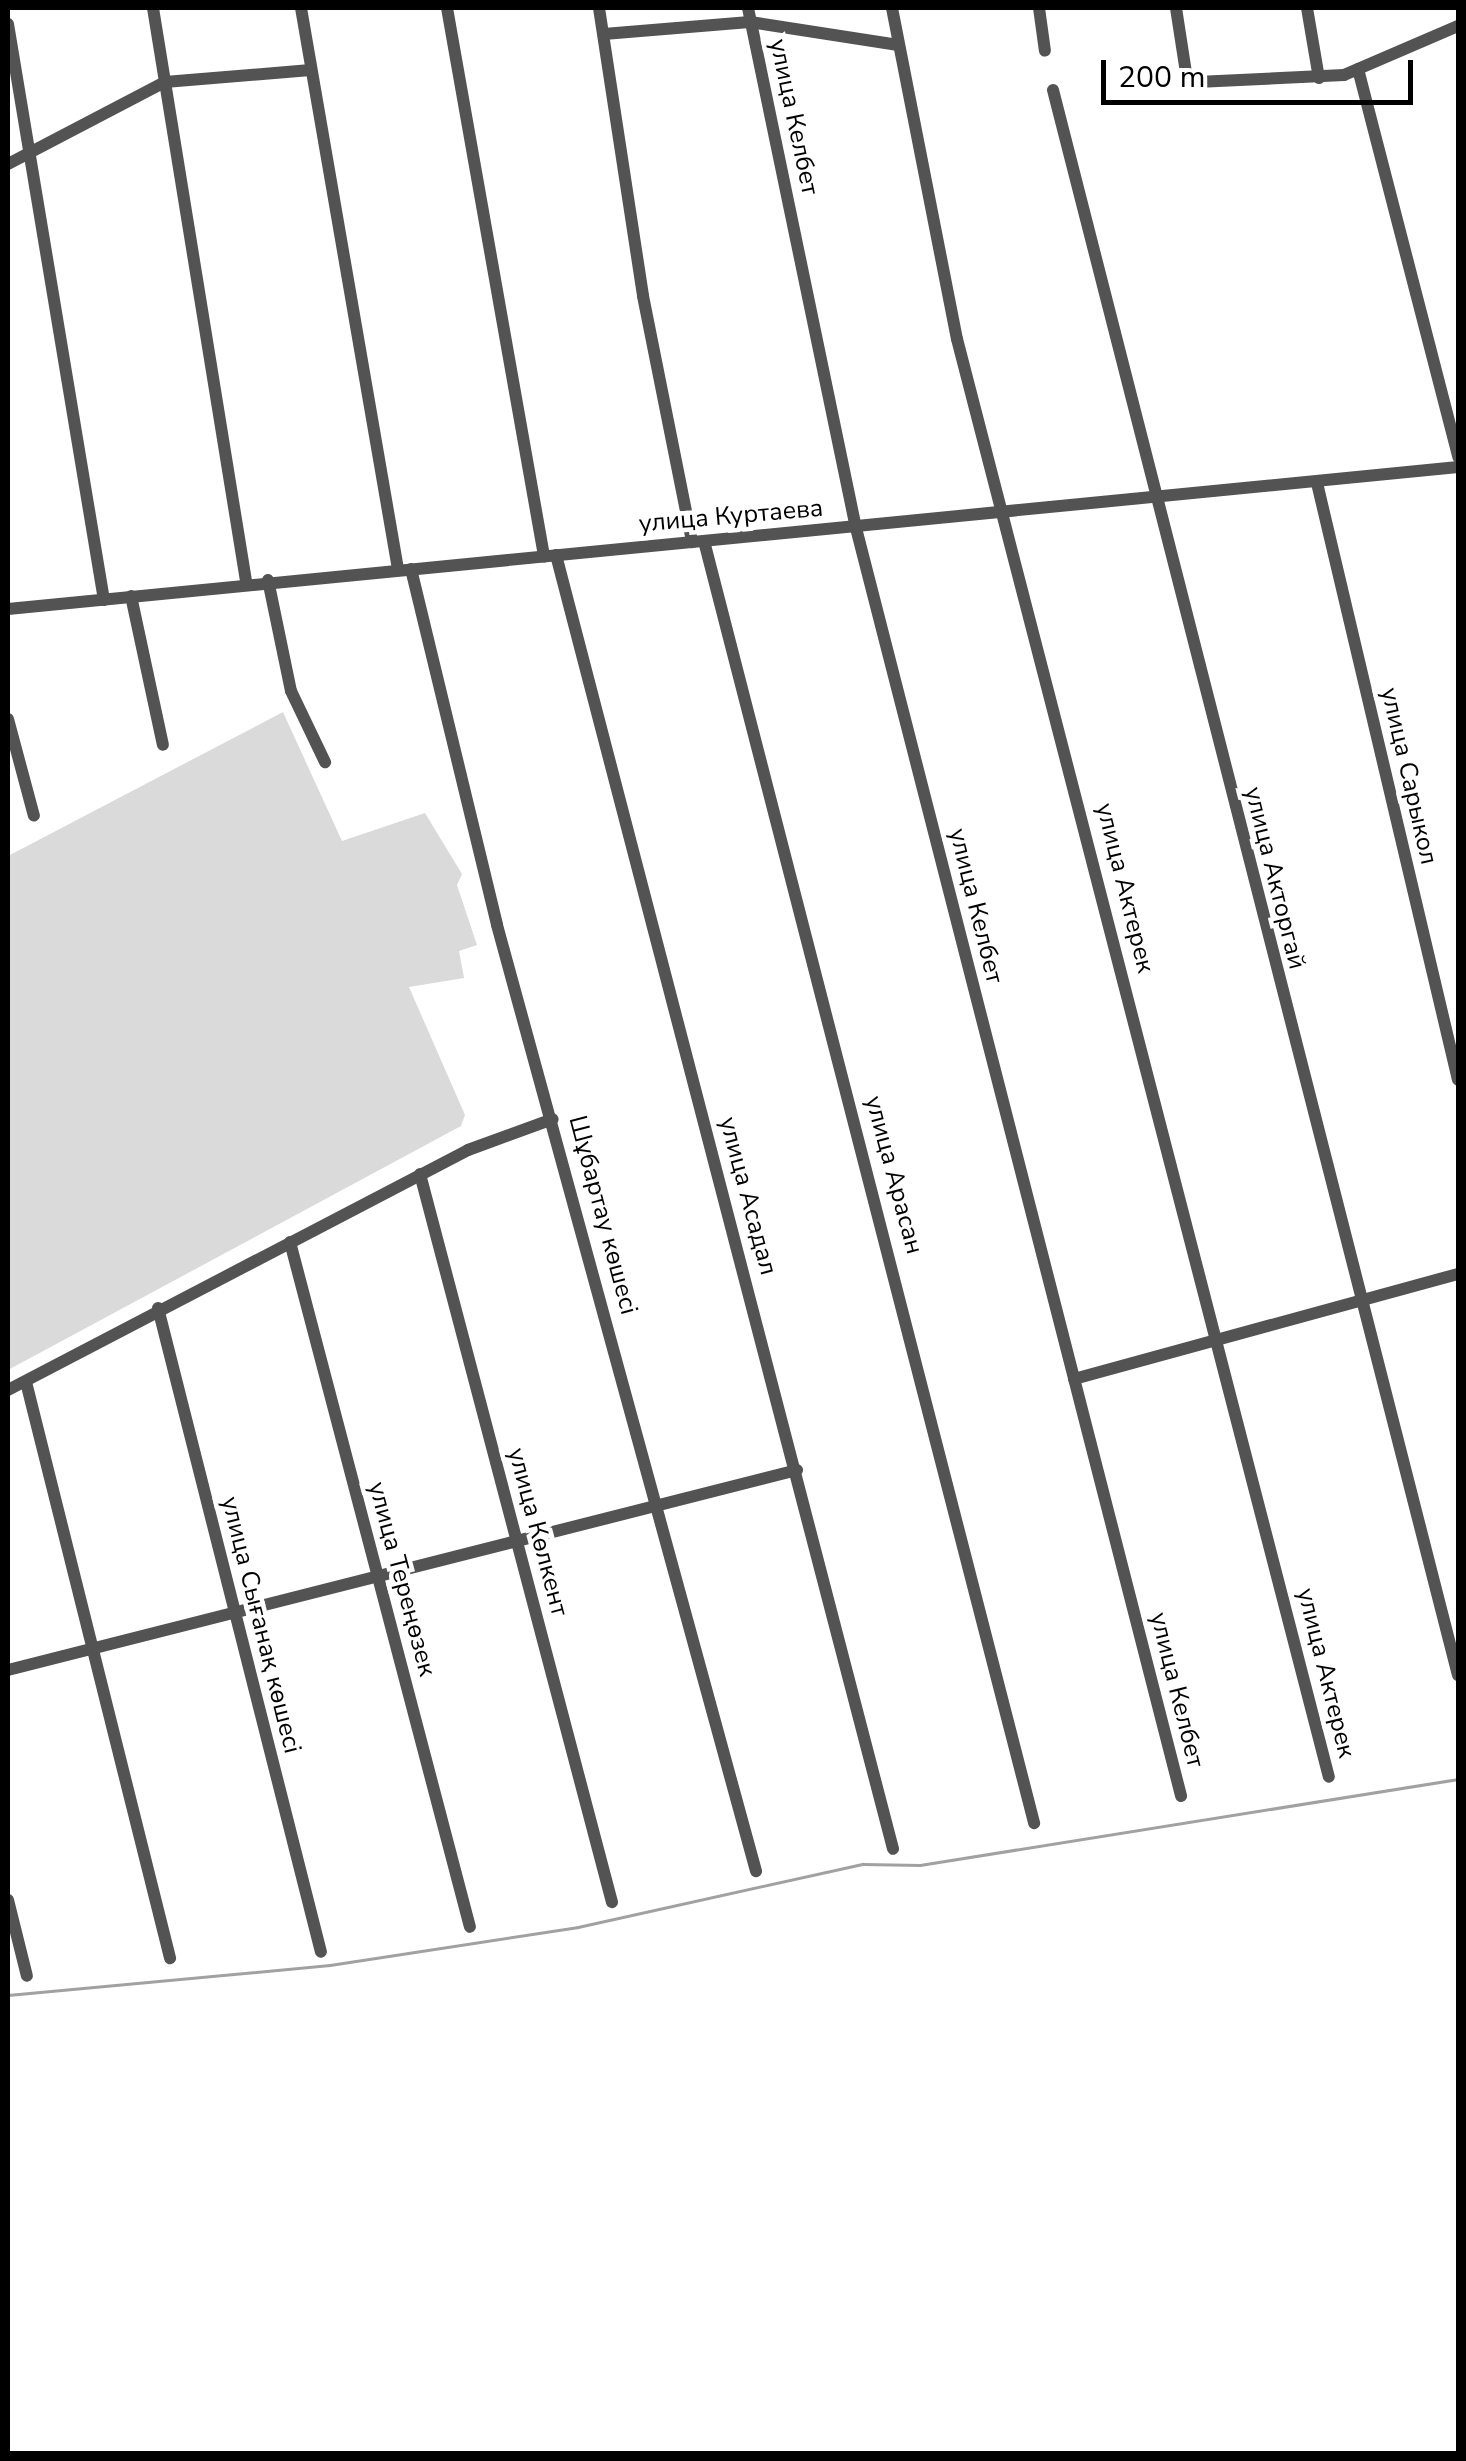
<!DOCTYPE html>
<html>
<head>
<meta charset="utf-8">
<style>
	body { margin:0 }
	#map { position:relative; width:1466px; height:2461px; overflow:hidden; background:#fff; font-family:"Nunito Sans",sans-serif }
	div>[style] { position:absolute }
	[style*='--x'] { left:calc(var(--x)*1px); top:calc(var(--y)*1px); width:calc(var(--w)*1px); rotate:calc(var(--a)*1deg) }
	.green>* { inset:0; background:#dadada }
	.stream>* { height:2.5px; margin:-1.25px; padding:0 1.25px; transform-origin:1.25px; border-radius:1.25px; background:#a1a1a1 }
	.minor>* { height:12px; margin:-6px; padding:0 6px; transform-origin:6px; border-radius:6px; background:#535353 }
	span { translate:-50% -50%; white-space:nowrap; text-align:center; line-height:1.15; -webkit-text-stroke:9px #fff; paint-order:stroke }
	.street-label { font-size:25px; color:#000 }
	.frame { position:absolute; inset:0; border:10px solid #000; pointer-events:none }
	.scale { position:absolute; left:1101px; top:60px; width:312px; height:45px; box-sizing:border-box; border:5px solid #000; border-top:0; padding-left:12px; font-size:30px; line-height:35px; white-space:nowrap; color:#000; -webkit-text-stroke:8px #fff; paint-order:stroke }
</style>
</head>
<body>
<div id="map">
	<div class="green">
		<i style="clip-path:polygon(283px 712px,342px 841px,425px 813px,462px 874px,457px 885px,477px 945px,459px 951px,464px 978px,409px 987px,465px 1115px,461px 1126px,8px 1370px,8px 856px)"></i>
	</div>
	<div class="stream">
		<i style="--x:8;--y:1995;--w:323;--a:-5.3"></i>
		<i style="--x:330;--y:1965;--w:251;--a:-8.7"></i>
		<i style="--x:578;--y:1927;--w:292;--a:-12.5"></i>
		<i style="--x:863;--y:1864;--w:57;--a:1"></i>
		<i style="--x:920;--y:1865;--w:545;--a:-9.08"></i>
	</div>
	<div class="minor">
		<i style="--x:153;--y:8;--w:580;--a:80.78"></i>
		<i style="--x:301;--y:8;--w:569;--a:80.19"></i>
		<i style="--x:447;--y:8;--w:557;--a:79.96"></i>
		<i style="--x:599;--y:8;--w:291;--a:81.3"></i>
		<i style="--x:643;--y:296;--w:251;--a:78.7"></i>
		<i style="--x:748;--y:8;--w:531;--a:78.27"></i>
		<i style="--x:856;--y:528;--w:1309;--a:75.62"></i>
		<i style="--x:892;--y:8;--w:337;--a:78.9"></i>
		<i style="--x:957;--y:339;--w:1485;--a:75.5"></i>
		<i style="--x:1039;--y:8;--w:43;--a:82.1"></i>
		<i style="--x:1176;--y:8;--w:72;--a:81.2"></i>
		<i style="--x:1187;--y:79;--w:10;--a:17"></i>
		<i style="--x:1197;--y:82;--w:147;--a:-2.7"></i>
		<i style="--x:1344;--y:75;--w:124;--a:-23.3"></i>
		<i style="--x:1307;--y:8;--w:71;--a:80.3"></i>
		<i style="--x:8;--y:24;--w:584;--a:80.54"></i>
		<i style="--x:604;--y:34;--w:146;--a:-4.7"></i>
		<i style="--x:750;--y:22;--w:150;--a:8.8"></i>
		<i style="--x:1358;--y:69;--w:401;--a:75.5"></i>
		<i style="--x:1053;--y:90;--w:1636;--a:75.67"></i>
		<i style="--x:8;--y:164;--w:177;--a:-27.6"></i>
		<i style="--x:165;--y:82;--w:146;--a:-4.7"></i>
		<i style="--x:1317;--y:483;--w:613;--a:76.71"></i>
		<i style="--x:704;--y:541;--w:1324;--a:75.56"></i>
		<i style="--x:556;--y:555;--w:1337;--a:75.4"></i>
		<i style="--x:411;--y:569;--w:366;--a:76.4"></i>
		<i style="--x:497;--y:925;--w:981;--a:74.69"></i>
		<i style="--x:268;--y:580;--w:113;--a:78.3"></i>
		<i style="--x:291;--y:691;--w:79;--a:64.4"></i>
		<i style="--x:131;--y:596;--w:152;--a:77.9"></i>
		<i style="--x:8;--y:609;--w:1457;--a:-5.59"></i>
		<i style="--x:8;--y:719;--w:100;--a:75"></i>
		<i style="--x:420;--y:1174;--w:753;--a:75.23"></i>
		<i style="--x:290;--y:1242;--w:708;--a:75.28"></i>
		<i style="--x:158;--y:1308;--w:664;--a:75.8"></i>
		<i style="--x:1074;--y:1379;--w:398;--a:-15.3"></i>
		<i style="--x:26;--y:1382;--w:594;--a:75.96"></i>
		<i style="--x:8;--y:1390;--w:519;--a:-27.55"></i>
		<i style="--x:468;--y:1150;--w:90;--a:-20"></i>
		<i style="--x:8;--y:1670;--w:814;--a:-14.22"></i>
		<i style="--x:8;--y:1900;--w:78;--a:76"></i>
	</div>
	<div class="street-label">
		<span style="left:794px;top:117px;rotate:78deg">улица Келбет</span>
		<span style="left:731px;top:516px;rotate:-5deg">улица Куртаева</span>
		<span style="left:1409px;top:776px;rotate:77deg">улица Сарыкол</span>
		<span style="left:1275px;top:878px;rotate:76deg">улица Акторгай</span>
		<span style="left:1125px;top:888px;rotate:76deg">улица Актерек</span>
		<span style="left:976px;top:906px;rotate:76deg">улица Келбет</span>
		<span style="left:894px;top:1175px;rotate:75deg">улица Арасан</span>
		<span style="left:748px;top:1196px;rotate:75deg">улица Асадал</span>
		<span style="left:603px;top:1215px;rotate:75deg">Шұбартау көшесі</span>
		<span style="left:538px;top:1532px;rotate:75deg">улица Көлкент</span>
		<span style="left:402px;top:1579px;rotate:75deg">улица Тереңөзек</span>
		<span style="left:261px;top:1625px;rotate:76deg">улица Сығанақ көшесі</span>
		<span style="left:1326px;top:1673px;rotate:76deg">улица Актерек</span>
		<span style="left:1177px;top:1690px;rotate:76deg">улица Келбет</span>
	</div>
	<div class="frame"></div>
	<div class="scale">200 m</div>
</div>
</body>
</html>
